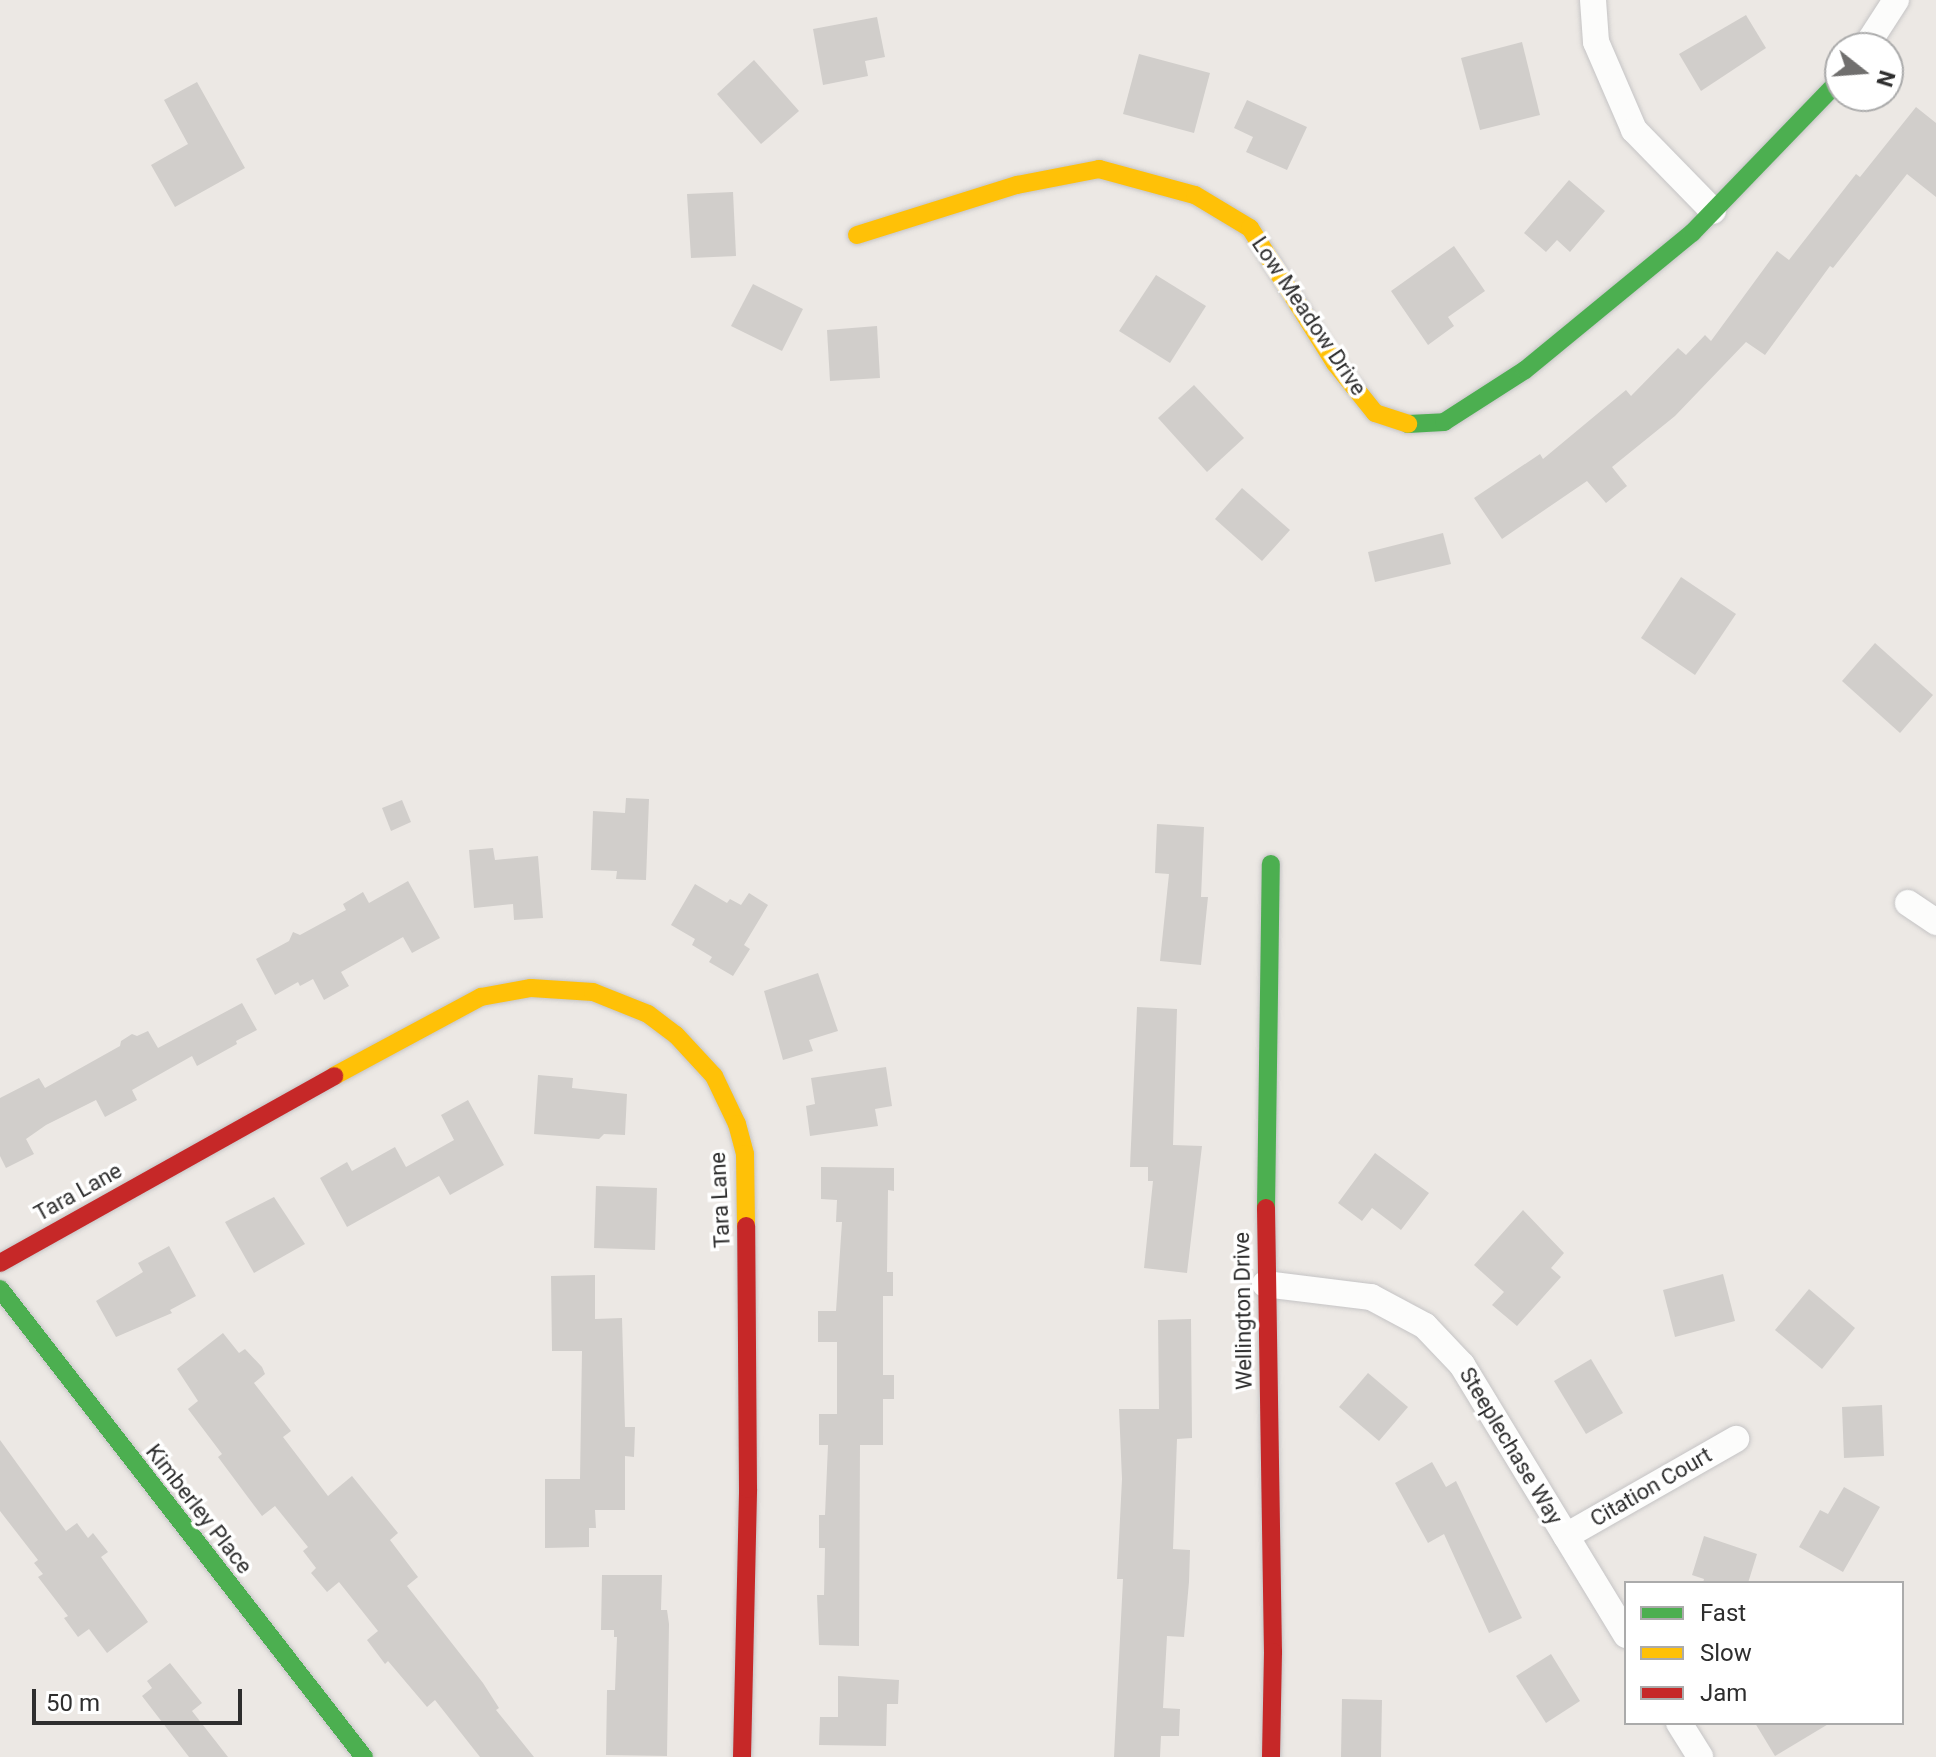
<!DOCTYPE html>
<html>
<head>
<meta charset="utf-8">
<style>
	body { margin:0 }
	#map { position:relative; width:1936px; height:1757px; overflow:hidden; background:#ece8e4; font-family:Roboto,sans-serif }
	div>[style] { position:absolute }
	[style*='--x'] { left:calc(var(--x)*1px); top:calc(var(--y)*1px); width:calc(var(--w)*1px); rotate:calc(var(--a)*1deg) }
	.building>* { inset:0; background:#d1cecb }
	.roads { filter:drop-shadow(0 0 2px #c5c4c5) drop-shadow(0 0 2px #c5c4c5) }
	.street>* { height:26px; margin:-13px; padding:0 13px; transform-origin:13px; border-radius:13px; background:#fcfcfb }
	.fast>* { height:18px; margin:-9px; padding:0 9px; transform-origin:9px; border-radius:9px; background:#4caf50 }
	.slow>* { height:18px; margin:-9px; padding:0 9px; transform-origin:9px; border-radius:9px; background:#ffc107 }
	.jam>* { height:18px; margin:-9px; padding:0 9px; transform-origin:9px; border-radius:9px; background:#c62828 }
	span { translate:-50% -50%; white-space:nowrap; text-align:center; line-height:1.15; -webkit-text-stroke:7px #fff; paint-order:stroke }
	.street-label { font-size:22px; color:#2e2e2e }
	.legend { position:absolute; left:1624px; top:1581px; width:280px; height:144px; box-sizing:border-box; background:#fff; border:2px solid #ababab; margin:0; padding:10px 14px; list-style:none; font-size:24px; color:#2e2e2e }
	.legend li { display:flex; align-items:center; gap:16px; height:40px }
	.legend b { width:40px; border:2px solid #ababab }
	.north { position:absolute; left:1824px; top:32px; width:80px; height:80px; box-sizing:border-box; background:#fff; border:2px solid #ababab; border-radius:50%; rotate:107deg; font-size:22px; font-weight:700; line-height:32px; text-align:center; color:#2e2e2e }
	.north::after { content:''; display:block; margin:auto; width:28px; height:36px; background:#706f6e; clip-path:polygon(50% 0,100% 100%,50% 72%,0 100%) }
	.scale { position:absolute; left:32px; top:1689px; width:210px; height:36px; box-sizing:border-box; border:4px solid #2e2e2e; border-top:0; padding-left:10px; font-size:24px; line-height:28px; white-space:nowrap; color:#2e2e2e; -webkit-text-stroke:6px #fff; paint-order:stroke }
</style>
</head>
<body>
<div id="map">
	<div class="building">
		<i style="clip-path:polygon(1746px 15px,1766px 48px,1701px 91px,1679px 54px)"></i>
		<i style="clip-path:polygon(877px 17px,885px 57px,865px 61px,868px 76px,823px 85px,813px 29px)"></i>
		<i style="clip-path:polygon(1522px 42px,1540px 115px,1480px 130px,1461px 58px)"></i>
		<i style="clip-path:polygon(1139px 54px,1210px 73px,1194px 133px,1123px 114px)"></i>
		<i style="clip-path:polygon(754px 60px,799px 111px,761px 144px,717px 94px)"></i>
		<i style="clip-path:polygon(197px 82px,245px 168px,175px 207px,151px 165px,188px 144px,164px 100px)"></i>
		<i style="clip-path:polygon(1247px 100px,1307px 127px,1287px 170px,1246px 152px,1253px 137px,1234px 128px)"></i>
		<i style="clip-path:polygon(1916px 107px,1936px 123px,1936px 197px,1907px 174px,1833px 268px,1830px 266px,1765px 355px,1746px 342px,1675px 416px,1612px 467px,1627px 486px,1606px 503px,1587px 481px,1502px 539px,1474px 498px,1540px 454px,1543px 459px,1626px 390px,1631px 396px,1678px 348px,1686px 355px,1705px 335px,1711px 341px,1777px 251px,1789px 260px,1856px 174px,1860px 177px)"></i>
		<i style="clip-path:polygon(1569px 180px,1605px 211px,1570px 252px,1557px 240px,1546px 252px,1524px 233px)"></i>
		<i style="clip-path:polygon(733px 192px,736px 256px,691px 258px,687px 194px)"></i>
		<i style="clip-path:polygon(1454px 246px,1485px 291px,1448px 317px,1454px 326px,1428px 345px,1391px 291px)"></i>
		<i style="clip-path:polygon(1156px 275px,1206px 306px,1170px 363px,1119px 331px)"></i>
		<i style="clip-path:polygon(753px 284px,803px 309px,782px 351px,731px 326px)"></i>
		<i style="clip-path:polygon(877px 326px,880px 378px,830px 381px,827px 330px)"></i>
		<i style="clip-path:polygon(1194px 385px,1244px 438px,1207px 472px,1158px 418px)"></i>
		<i style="clip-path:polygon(1242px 488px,1290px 530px,1262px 561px,1215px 519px)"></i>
		<i style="clip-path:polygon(1443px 533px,1451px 564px,1375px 582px,1368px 552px)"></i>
		<i style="clip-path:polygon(1681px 577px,1736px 614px,1695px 675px,1641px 638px)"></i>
		<i style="clip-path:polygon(1875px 643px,1933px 695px,1900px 733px,1842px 681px)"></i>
		<i style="clip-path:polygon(626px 798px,649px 799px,646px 880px,616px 879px,617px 871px,591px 870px,593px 811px,625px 813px)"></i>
		<i style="clip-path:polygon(402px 800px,411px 822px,391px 831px,382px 808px)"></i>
		<i style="clip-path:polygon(1157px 824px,1204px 827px,1201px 897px,1208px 897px,1201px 965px,1160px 961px,1169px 874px,1155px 873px)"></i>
		<i style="clip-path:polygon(493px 848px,495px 860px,538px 856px,543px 918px,514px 920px,513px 904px,474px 908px,469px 850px)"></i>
		<i style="clip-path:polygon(408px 881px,440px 938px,412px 953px,403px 937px,341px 972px,349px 986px,324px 1000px,313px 979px,300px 986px,298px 982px,275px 995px,256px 959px,289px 941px,293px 932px,300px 935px,346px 910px,343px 904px,363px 892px,369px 903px)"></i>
		<i style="clip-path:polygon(695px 884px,727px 903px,730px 899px,741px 905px,749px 893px,768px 905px,744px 945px,750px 949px,733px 976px,709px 962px,712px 957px,692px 945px,695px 939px,671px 925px)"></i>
		<i style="clip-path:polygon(818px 973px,838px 1031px,809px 1040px,813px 1051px,783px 1060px,764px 991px)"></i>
		<i style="clip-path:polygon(242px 1003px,257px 1030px,236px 1041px,237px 1044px,197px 1066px,192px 1056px,132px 1090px,137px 1100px,105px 1117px,96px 1100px,46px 1125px,26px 1139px,34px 1154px,6px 1168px,0 1156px,0 1098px,39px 1078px,45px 1088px,120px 1046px,121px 1041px,132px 1034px,137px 1036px,148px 1031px,158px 1048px)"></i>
		<i style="clip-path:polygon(1137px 1007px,1177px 1009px,1173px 1145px,1202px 1146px,1187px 1273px,1144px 1268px,1153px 1181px,1148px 1181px,1148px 1167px,1130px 1167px)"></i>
		<i style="clip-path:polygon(886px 1067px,892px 1106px,875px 1109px,878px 1126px,810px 1136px,806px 1106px,815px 1104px,811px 1078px)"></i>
		<i style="clip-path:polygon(538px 1075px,573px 1078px,572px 1088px,627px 1094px,625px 1135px,604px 1134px,599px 1139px,534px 1134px)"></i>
		<i style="clip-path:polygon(468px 1100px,504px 1165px,450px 1195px,439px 1176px,347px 1227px,320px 1178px,347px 1162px,352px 1171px,395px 1147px,406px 1167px,454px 1140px,441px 1115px)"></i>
		<i style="clip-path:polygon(1375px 1153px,1429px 1193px,1401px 1230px,1372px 1208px,1362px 1221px,1338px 1203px)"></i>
		<i style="clip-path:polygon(821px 1167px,894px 1168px,894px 1191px,888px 1190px,887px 1272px,893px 1272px,893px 1296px,883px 1296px,883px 1375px,894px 1375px,894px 1399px,883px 1399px,883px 1445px,860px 1445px,859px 1646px,819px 1645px,817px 1595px,824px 1595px,825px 1548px,819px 1548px,819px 1515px,825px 1515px,828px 1445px,819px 1445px,819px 1414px,837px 1414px,837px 1342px,818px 1342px,818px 1311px,836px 1311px,842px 1222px,836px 1222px,837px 1200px,821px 1199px)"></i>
		<i style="clip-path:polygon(596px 1186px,657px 1188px,655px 1250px,594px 1248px)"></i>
		<i style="clip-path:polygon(274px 1197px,305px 1244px,254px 1273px,225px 1222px)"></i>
		<i style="clip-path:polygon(1523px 1210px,1564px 1253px,1551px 1268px,1561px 1277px,1517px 1326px,1492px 1305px,1504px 1292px,1474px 1265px)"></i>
		<i style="clip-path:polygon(169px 1246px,196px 1296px,170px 1310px,172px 1313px,116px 1337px,96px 1301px,143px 1272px,138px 1263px)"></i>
		<i style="clip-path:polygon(1723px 1274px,1735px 1321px,1675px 1337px,1663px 1290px)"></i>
		<i style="clip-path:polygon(595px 1275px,595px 1319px,622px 1318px,625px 1427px,635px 1427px,634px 1457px,625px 1456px,625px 1510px,595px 1510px,596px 1528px,589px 1528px,589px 1547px,545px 1548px,545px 1479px,580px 1479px,582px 1351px,552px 1351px,551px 1276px)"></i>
		<i style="clip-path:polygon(1809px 1289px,1855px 1328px,1822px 1369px,1775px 1330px)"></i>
		<i style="clip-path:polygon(1191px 1319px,1192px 1438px,1177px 1439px,1173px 1549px,1190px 1550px,1189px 1582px,1184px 1637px,1167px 1636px,1163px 1708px,1180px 1709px,1179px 1736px,1161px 1736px,1160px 1757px,1114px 1757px,1123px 1579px,1117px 1579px,1122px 1479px,1119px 1409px,1159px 1409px,1158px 1320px)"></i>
		<i style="clip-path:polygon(223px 1333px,239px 1353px,245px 1349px,262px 1367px,265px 1374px,254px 1383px,291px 1431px,283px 1437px,328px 1496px,352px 1476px,398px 1533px,390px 1540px,418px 1577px,407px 1586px,483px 1683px,499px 1708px,496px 1710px,534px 1757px,480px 1757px,435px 1700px,427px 1707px,388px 1661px,385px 1664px,367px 1640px,378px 1631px,339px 1582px,327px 1592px,311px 1573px,316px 1568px,303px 1551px,308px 1547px,275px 1506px,262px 1516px,244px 1492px,218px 1457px,222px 1454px,188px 1409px,198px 1401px,177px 1369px)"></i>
		<i style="clip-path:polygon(1591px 1359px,1623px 1413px,1586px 1434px,1554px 1381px)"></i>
		<i style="clip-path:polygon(1368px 1373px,1408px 1407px,1379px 1441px,1339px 1407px)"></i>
		<i style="clip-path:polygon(1882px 1405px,1884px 1456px,1844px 1458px,1842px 1407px)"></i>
		<i style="clip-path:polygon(0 1440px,66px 1531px,77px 1523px,88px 1538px,93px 1533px,108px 1552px,101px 1557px,144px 1616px,148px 1622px,107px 1653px,89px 1629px,78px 1637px,64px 1618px,68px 1616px,38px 1577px,43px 1574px,34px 1563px,38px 1560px,0 1511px)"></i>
		<i style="clip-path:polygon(1432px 1462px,1446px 1487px,1456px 1481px,1522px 1618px,1489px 1633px,1444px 1534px,1428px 1543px,1395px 1483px)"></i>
		<i style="clip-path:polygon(1844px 1487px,1880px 1507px,1843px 1572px,1799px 1547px,1820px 1510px,1828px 1514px)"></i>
		<i style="clip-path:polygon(1704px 1536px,1757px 1554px,1748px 1583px,1703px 1583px,1704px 1579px,1692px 1575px)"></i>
		<i style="clip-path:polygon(602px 1575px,662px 1575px,661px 1610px,667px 1610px,669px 1624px,667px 1756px,606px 1755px,607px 1690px,615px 1690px,617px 1637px,614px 1637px,614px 1630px,601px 1630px)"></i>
		<i style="clip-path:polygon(1551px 1654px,1580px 1701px,1546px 1723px,1516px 1676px)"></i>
		<i style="clip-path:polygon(170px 1663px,202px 1703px,192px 1711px,228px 1757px,189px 1757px,142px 1696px,152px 1688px,147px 1681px)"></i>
		<i style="clip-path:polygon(838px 1676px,899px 1680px,898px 1704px,887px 1704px,886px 1746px,819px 1745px,820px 1717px,838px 1717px)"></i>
		<i style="clip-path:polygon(1342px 1699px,1382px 1700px,1381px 1757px,1341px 1757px)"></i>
		<i style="clip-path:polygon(1755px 1723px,1830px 1723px,1775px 1756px)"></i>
	</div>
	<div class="roads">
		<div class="street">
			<i style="--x:1593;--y:0;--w:42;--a:85.9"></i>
			<i style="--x:1596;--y:42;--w:96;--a:66.6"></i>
			<i style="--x:1634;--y:130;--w:113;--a:45.7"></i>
			<i style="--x:1865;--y:48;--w:57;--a:-57.1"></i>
			<i style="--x:1908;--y:903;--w:34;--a:34"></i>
			<i style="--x:1265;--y:1284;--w:107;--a:7"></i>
			<i style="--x:1371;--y:1297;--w:61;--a:28.2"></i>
			<i style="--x:1425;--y:1326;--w:54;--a:46.5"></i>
			<i style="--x:1462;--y:1365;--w:316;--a:58.7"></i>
			<i style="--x:1566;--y:1536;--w:196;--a:-29.7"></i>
			<i style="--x:1679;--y:1723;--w:40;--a:58"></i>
		</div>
		<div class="fast">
			<i style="--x:1408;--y:424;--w:36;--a:-3"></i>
			<i style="--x:1444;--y:422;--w:96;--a:-32.7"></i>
			<i style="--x:1525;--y:370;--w:216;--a:-39.4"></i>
			<i style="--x:1692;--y:233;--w:213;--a:-46"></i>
			<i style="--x:1266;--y:1208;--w:344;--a:-89.2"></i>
			<i style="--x:0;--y:1289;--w:593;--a:52.13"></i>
		</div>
		<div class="slow">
			<i style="--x:857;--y:235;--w:168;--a:-17.4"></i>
			<i style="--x:1017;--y:185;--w:84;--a:-11"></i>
			<i style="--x:1099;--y:169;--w:99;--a:15.2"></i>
			<i style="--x:1195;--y:195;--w:64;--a:31"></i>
			<i style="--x:1250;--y:228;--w:160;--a:57.8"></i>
			<i style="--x:1335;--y:363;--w:64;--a:51.3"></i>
			<i style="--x:1375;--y:413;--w:35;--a:18"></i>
			<i style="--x:334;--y:1076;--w:167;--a:-28.3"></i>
			<i style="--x:481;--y:997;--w:51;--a:-10.2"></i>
			<i style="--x:531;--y:988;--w:62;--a:3.7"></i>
			<i style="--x:593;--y:992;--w:59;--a:21.8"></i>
			<i style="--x:648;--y:1014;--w:35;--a:37"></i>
			<i style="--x:676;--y:1035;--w:56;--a:47.2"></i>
			<i style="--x:714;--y:1076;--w:53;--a:64.4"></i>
			<i style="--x:737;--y:1124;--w:31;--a:75"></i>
			<i style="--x:745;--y:1154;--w:72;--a:89.2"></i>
		</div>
		<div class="jam">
			<i style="--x:1266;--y:1208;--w:444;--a:89.1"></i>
			<i style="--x:1273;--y:1652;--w:105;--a:91.1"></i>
			<i style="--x:0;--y:1263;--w:383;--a:-29.2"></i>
			<i style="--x:742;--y:1757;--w:268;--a:-88.7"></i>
			<i style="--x:748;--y:1489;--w:263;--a:-90.4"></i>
		</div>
	</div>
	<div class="street-label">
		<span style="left:1309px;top:316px;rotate:56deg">Low Meadow Drive</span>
		<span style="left:78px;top:1192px;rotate:-29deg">Tara Lane</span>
		<span style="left:720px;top:1200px;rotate:-93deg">Tara Lane</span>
		<span style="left:1243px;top:1311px;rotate:-91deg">Wellington Drive</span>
		<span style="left:1511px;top:1446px;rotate:59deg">Steeplechase Way</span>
		<span style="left:1651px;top:1487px;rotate:-30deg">Citation Court</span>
		<span style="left:199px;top:1509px;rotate:52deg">Kimberley Place</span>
	</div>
	<ul class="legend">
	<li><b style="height:10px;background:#4caf50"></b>Fast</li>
	<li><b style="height:10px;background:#ffc107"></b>Slow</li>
	<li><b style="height:10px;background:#c62828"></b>Jam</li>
	</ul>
	<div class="north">N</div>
	<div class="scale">50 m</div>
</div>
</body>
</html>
